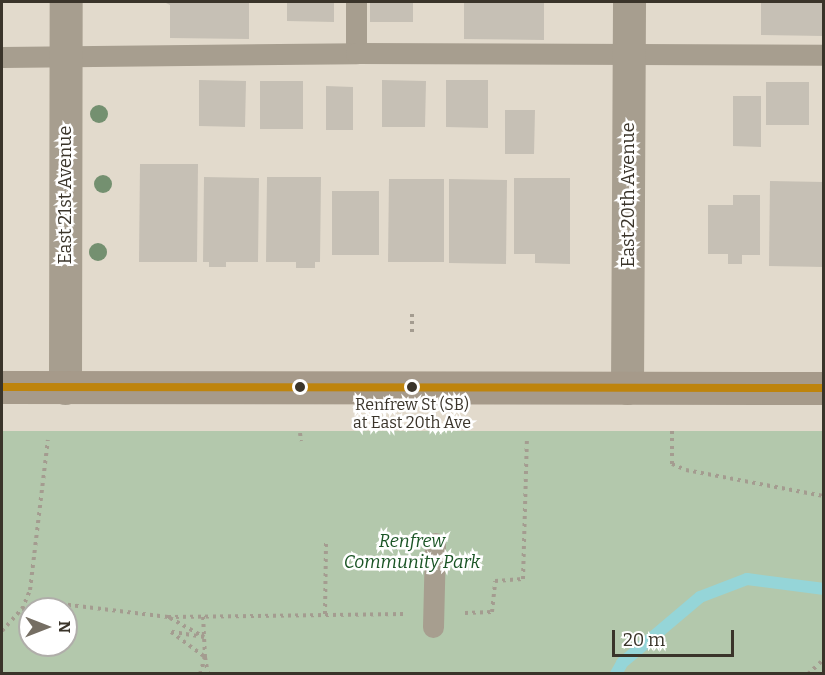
<!DOCTYPE html>
<html>
<head>
<meta charset="utf-8">
<style>
	body { margin:0 }
	#map { position:relative; width:825px; height:675px; overflow:hidden; background:#e2dacc; font-family:Bitter,serif }
	div>[style] { position:absolute }
	[style*='--x'] { left:calc(var(--x)*1px); top:calc(var(--y)*1px); width:calc(var(--w)*1px); rotate:calc(var(--a)*1deg) }
	.green>* { inset:0; background:#b3c8ac }
	.stream>* { height:12px; margin:-6px; padding:0 6px; transform-origin:6px; border-radius:6px; background:#95d5d8 }
	.building>* { inset:0; background:#c6c0b5 }
	.path>* { height:4px; margin-top:-2px; transform-origin:0; background:repeating-linear-gradient(90deg,#a49c90 0 3px,transparent 0 7.5px) }
	.lane>* { height:21px; margin:-10.5px; padding:0 10.5px; transform-origin:10.5px; border-radius:10.5px; background:#a79e8f }
	.street>* { height:33px; margin:-16.5px; padding:0 16.5px; transform-origin:16.5px; border-radius:16.5px; background:#a79e8f }
	.secondary>* { height:33px; margin:-16.5px; padding:0 16.5px; transform-origin:16.5px; border-radius:16.5px; background:#a69a8a }
	.bus-1>* { height:8px; margin:-4px; padding:0 4px; transform-origin:4px; border-radius:4px; background:#be840d }
	.trees>* { width:18px; height:18px; margin:-9px; border-radius:50%; background:#749070 }
	.dots>* { width:16px; height:16px; translate:-50% -50%; box-sizing:border-box; border:3px solid #fff; border-radius:50% }
	span { translate:-50% -50%; white-space:nowrap; text-align:center; line-height:1.15; -webkit-text-stroke:5px #fff; paint-order:stroke }
	.bus-label { font-size:16px; color:#3a342a }
	.street-label { font-size:18px; color:#3a342a }
	.park-label { font-size:18px; color:#1a5425; font-style:italic }
	.frame { position:absolute; inset:0; border:3px solid #3a342a; pointer-events:none }
	.north { position:absolute; left:18px; top:597px; width:60px; height:60px; box-sizing:border-box; background:#fff; border:2px solid #b0aeaa; border-radius:50%; rotate:90deg; font-size:16px; font-weight:700; line-height:24px; text-align:center; color:#3a342a }
	.north::after { content:''; display:block; margin:auto; width:21px; height:27px; background:#756e63; clip-path:polygon(50% 0,100% 100%,50% 72%,0 100%) }
	.scale { position:absolute; left:612px; top:630px; width:122px; height:27px; box-sizing:border-box; border:3px solid #3a342a; border-top:0; padding-left:8px; font-size:18px; line-height:21px; white-space:nowrap; color:#3a342a; -webkit-text-stroke:4px #fff; paint-order:stroke }
</style>
</head>
<body>
<div id="map">
	<div class="green">
		<i style="clip-path:polygon(evenodd,2px 431px,823px 431px,823px 673px,2px 673px,2px 431px,30px 609px,66px 609px,66px 645px,30px 645px,30px 609px)"></i>
	</div>
	<div class="stream">
		<i style="--x:616;--y:674;--w:13;--a:-61"></i>
		<i style="--x:622;--y:663;--w:102;--a:-40.2"></i>
		<i style="--x:700;--y:597;--w:50;--a:-21"></i>
		<i style="--x:747;--y:579;--w:78;--a:7.4"></i>
	</div>
	<div class="building">
		<i style="clip-path:polygon(164px 2px,249px 2px,249px 39px,170px 38px,170px 5px)"></i>
		<i style="clip-path:polygon(287px 2px,334px 2px,334px 22px,287px 21px)"></i>
		<i style="clip-path:polygon(370px 2px,413px 2px,413px 22px,370px 22px)"></i>
		<i style="clip-path:polygon(464px 2px,544px 2px,544px 40px,464px 39px)"></i>
		<i style="clip-path:polygon(761px 2px,824px 2px,824px 36px,761px 35px)"></i>
		<i style="clip-path:polygon(199px 80px,246px 81px,245px 127px,199px 126px)"></i>
		<i style="clip-path:polygon(382px 80px,426px 81px,425px 127px,382px 127px)"></i>
		<i style="clip-path:polygon(446px 80px,488px 80px,488px 128px,446px 127px)"></i>
		<i style="clip-path:polygon(260px 81px,303px 81px,303px 129px,260px 129px)"></i>
		<i style="clip-path:polygon(766px 82px,809px 82px,809px 125px,766px 125px)"></i>
		<i style="clip-path:polygon(326px 86px,353px 87px,353px 130px,326px 130px)"></i>
		<i style="clip-path:polygon(733px 96px,761px 96px,761px 147px,733px 146px)"></i>
		<i style="clip-path:polygon(505px 110px,535px 110px,534px 154px,505px 154px)"></i>
		<i style="clip-path:polygon(140px 164px,198px 164px,197px 262px,139px 262px)"></i>
		<i style="clip-path:polygon(204px 177px,259px 178px,258px 262px,226px 262px,226px 267px,209px 267px,209px 262px,203px 262px)"></i>
		<i style="clip-path:polygon(267px 177px,321px 177px,320px 262px,315px 262px,315px 268px,296px 268px,296px 262px,266px 262px)"></i>
		<i style="clip-path:polygon(514px 178px,570px 178px,570px 264px,535px 263px,535px 254px,514px 254px)"></i>
		<i style="clip-path:polygon(389px 179px,444px 179px,444px 262px,388px 262px)"></i>
		<i style="clip-path:polygon(449px 179px,507px 180px,506px 264px,449px 263px)"></i>
		<i style="clip-path:polygon(770px 181px,824px 182px,824px 267px,769px 266px)"></i>
		<i style="clip-path:polygon(332px 191px,379px 191px,379px 255px,332px 255px)"></i>
		<i style="clip-path:polygon(733px 195px,760px 195px,760px 255px,742px 255px,742px 264px,728px 264px,728px 254px,708px 254px,708px 205px,733px 205px)"></i>
	</div>
	<div class="path">
		<i style="--x:412;--y:314;--w:22;--a:90"></i>
		<i style="--x:672;--y:431;--w:33;--a:90"></i>
		<i style="--x:672;--y:464;--w:15;--a:23"></i>
		<i style="--x:686;--y:470;--w:140;--a:10.7"></i>
		<i style="--x:300;--y:433;--w:8;--a:83"></i>
		<i style="--x:22;--y:609;--w:21;--a:-67"></i>
		<i style="--x:30;--y:590;--w:151;--a:-83.2"></i>
		<i style="--x:465;--y:613;--w:27;--a:-2"></i>
		<i style="--x:492;--y:612;--w:31;--a:-84"></i>
		<i style="--x:495;--y:581;--w:28;--a:-4"></i>
		<i style="--x:523;--y:579;--w:139;--a:-88.4"></i>
		<i style="--x:325;--y:614;--w:75;--a:-89.2"></i>
		<i style="--x:170;--y:618;--w:39;--a:29"></i>
		<i style="--x:204;--y:637;--w:33;--a:-171"></i>
		<i style="--x:171;--y:632;--w:42;--a:36.3"></i>
		<i style="--x:205;--y:657;--w:17;--a:80"></i>
		<i style="--x:2;--y:631;--w:30;--a:-48"></i>
		<i style="--x:22;--y:609;--w:32;--a:-11"></i>
		<i style="--x:53;--y:603;--w:116;--a:6.9"></i>
		<i style="--x:168;--y:617;--w:236;--a:-0.7"></i>
		<i style="--x:200;--y:674;--w:18;--a:-74"></i>
		<i style="--x:205;--y:657;--w:43;--a:-92.7"></i>
		<i style="--x:808;--y:674;--w:22;--a:-43"></i>
	</div>
	<div class="lane">
		<i style="--x:356;--y:2;--w:51;--a:90"></i>
		<i style="--x:2;--y:57;--w:354;--a:-0.6"></i>
		<i style="--x:356;--y:53;--w:468;--a:0.2"></i>
		<i style="--x:433;--y:627;--w:84;--a:-88.6"></i>
	</div>
	<div class="street">
		<i style="--x:65;--y:388;--w:386;--a:-89.9"></i>
		<i style="--x:627;--y:388;--w:386;--a:-89.7"></i>
	</div>
	<div class="secondary">
		<i style="--x:2;--y:387;--w:822;--a:0.07"></i>
	</div>
	<div class="bus-1">
		<i style="--x:2;--y:387;--w:822;--a:0.07"></i>
	</div>
	<div class="trees">
		<i style="left:99px;top:114px"></i>
		<i style="left:103px;top:184px"></i>
		<i style="left:98px;top:252px"></i>
	</div>
	<div class="dots">
		<i style="left:300px;top:387px;background:#3a342a"></i>
		<i style="left:412px;top:387px;background:#3a342a"></i>
	</div>
	<div class="bus-label">
		<span style="left:412px;top:414px">Renfrew St (SB)<br>at East 20th Ave</span>
	</div>
	<div class="street-label">
		<span style="left:65px;top:195px;rotate:-90deg">East 21st Avenue</span>
		<span style="left:628px;top:195px;rotate:-90deg">East 20th Avenue</span>
	</div>
	<div class="park-label">
		<span style="left:412px;top:552px">Renfrew<br>Community Park</span>
	</div>
	<div class="frame"></div>
	<div class="north">N</div>
	<div class="scale">20 m</div>
</div>
</body>
</html>
